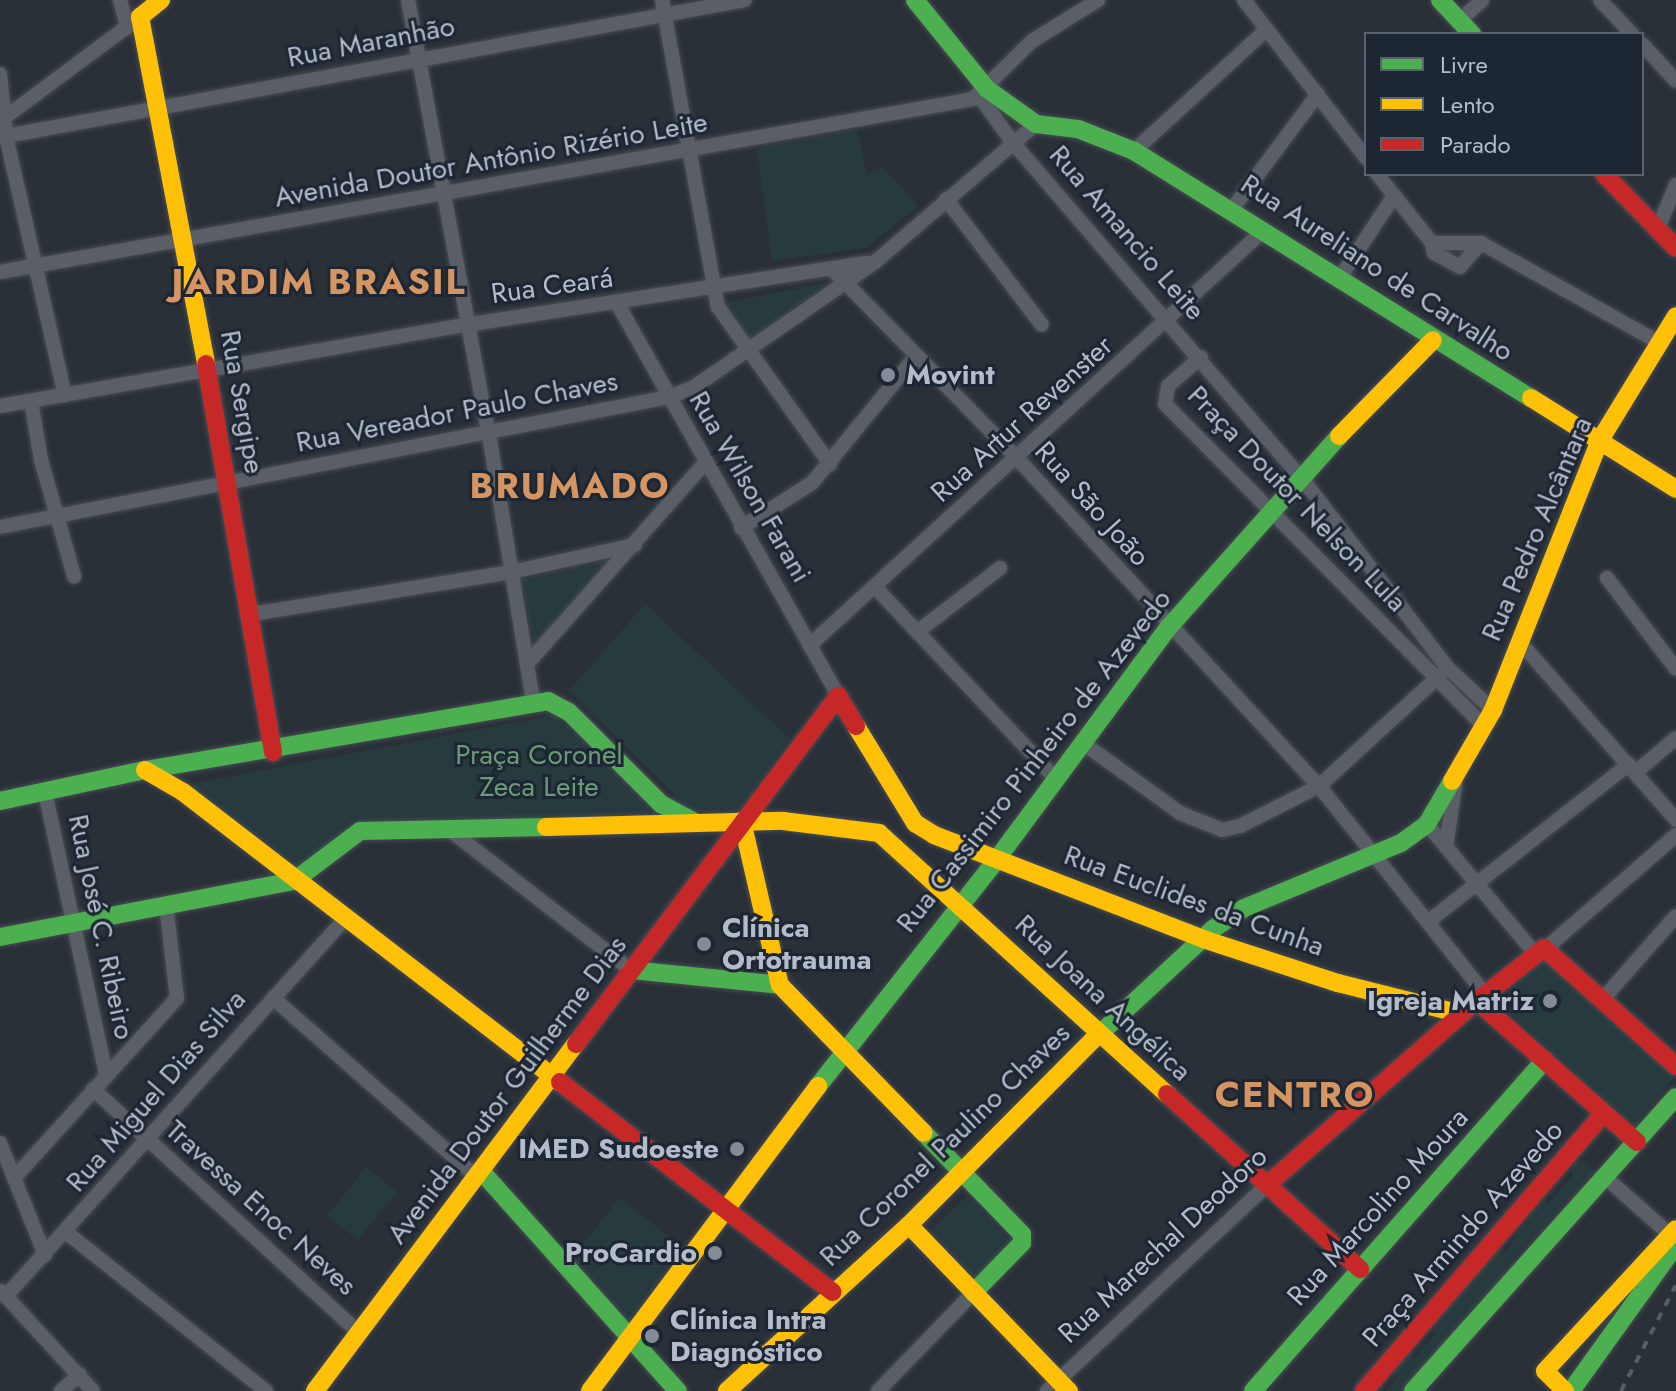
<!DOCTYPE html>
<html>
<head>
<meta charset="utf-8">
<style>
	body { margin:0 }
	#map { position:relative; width:1676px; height:1391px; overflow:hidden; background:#2a3038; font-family:Jost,sans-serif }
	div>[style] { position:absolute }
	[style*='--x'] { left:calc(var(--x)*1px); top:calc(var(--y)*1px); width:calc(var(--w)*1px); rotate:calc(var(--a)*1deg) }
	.green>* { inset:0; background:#273a3e }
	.roads { filter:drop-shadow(0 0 2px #484c53) drop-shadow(0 0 2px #484c53) }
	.street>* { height:14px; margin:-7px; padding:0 7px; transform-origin:7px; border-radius:7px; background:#5a5e66 }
	.fast>* { height:18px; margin:-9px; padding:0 9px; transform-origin:9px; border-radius:9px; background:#4caf50 }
	.slow>* { height:18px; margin:-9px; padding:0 9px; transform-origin:9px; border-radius:9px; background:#ffc107 }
	.jam>* { height:18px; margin:-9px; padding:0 9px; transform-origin:9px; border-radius:9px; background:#c62828 }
	.rail>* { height:4px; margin-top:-2px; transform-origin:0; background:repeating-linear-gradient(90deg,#595d64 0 8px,transparent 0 16px) }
	.dots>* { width:22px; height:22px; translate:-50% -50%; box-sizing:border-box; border:4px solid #1d2633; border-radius:50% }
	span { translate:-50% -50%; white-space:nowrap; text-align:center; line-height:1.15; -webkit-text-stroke:6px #1d2633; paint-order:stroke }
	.street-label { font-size:28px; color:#b4bcc9 }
	.poi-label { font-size:28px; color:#b4bcc9; font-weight:700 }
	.left { translate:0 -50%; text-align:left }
	.right { translate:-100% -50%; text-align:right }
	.park-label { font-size:28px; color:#6b9a76 }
	.district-label { font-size:36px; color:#d59563; font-weight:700; letter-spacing:2px }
	.legend { position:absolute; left:1364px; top:32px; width:280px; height:144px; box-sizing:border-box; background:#1d2633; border:2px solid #59626f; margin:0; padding:10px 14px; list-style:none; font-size:24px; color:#b4bcc9 }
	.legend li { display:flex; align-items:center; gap:16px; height:40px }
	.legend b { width:40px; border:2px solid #59626f }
</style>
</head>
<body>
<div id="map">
	<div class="green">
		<i style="clip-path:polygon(857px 129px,867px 174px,883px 168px,918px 206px,866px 248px,772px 261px,757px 148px)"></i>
		<i style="clip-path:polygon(832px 282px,750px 341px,726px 302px)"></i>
		<i style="clip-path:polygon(620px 558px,534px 645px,522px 579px)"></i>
		<i style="clip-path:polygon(645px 604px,790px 739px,738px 812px,691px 811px,569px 691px)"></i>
		<i style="clip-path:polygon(554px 715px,650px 802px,648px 817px,360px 828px,303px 877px,191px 794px,195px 783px)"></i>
		<i style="clip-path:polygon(1542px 956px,1676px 1075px,1635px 1126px,1499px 1004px)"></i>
		<i style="clip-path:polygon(1584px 1160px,1595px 1172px,1506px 1266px,1508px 1277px,1403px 1391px,1386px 1391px,1397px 1378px,1394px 1369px,1410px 1349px,1414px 1358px,1435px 1334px,1435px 1321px,1499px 1248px,1503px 1255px,1543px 1198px,1548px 1204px,1572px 1176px,1572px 1164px)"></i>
		<i style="clip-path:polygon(366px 1167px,397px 1192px,358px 1240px,327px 1216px)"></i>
		<i style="clip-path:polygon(967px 1196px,1016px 1247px,976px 1285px,927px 1234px)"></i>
		<i style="clip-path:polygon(619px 1198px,690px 1253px,634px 1330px,571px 1260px)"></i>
	</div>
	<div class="roads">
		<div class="street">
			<i style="--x:120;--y:0;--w:28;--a:75"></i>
			<i style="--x:408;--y:0;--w:442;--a:79.5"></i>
			<i style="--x:489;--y:435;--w:271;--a:80.6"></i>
			<i style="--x:662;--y:0;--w:312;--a:79.7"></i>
			<i style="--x:718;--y:307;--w:193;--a:54.5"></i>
			<i style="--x:1244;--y:0;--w:200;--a:52.3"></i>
			<i style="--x:1600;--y:0;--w:47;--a:46.7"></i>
			<i style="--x:1459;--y:21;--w:31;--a:-42"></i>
			<i style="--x:1642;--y:44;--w:50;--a:47.4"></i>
			<i style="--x:0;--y:74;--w:62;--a:84.5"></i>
			<i style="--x:6;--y:136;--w:266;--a:77.2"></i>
			<i style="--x:979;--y:96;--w:59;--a:53.9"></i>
			<i style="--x:1014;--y:144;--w:438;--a:49.3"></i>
			<i style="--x:1300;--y:476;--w:242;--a:52.4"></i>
			<i style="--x:1448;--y:668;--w:62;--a:43"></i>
			<i style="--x:0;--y:121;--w:174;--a:-36.6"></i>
			<i style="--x:6;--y:136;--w:751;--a:-10.43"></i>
			<i style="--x:1134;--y:151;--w:179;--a:-42.5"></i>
			<i style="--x:1377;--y:174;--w:88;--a:51.4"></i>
			<i style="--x:1432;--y:243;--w:49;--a:0"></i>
			<i style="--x:1481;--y:243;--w:205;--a:29.2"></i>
			<i style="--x:946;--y:199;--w:158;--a:52.7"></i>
			<i style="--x:1233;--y:208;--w:142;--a:-53.3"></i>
			<i style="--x:1658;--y:228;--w:47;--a:-67.3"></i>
			<i style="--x:1432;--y:243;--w:10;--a:79"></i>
			<i style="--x:1434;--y:253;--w:30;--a:28"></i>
			<i style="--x:1460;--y:267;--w:32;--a:-49"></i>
			<i style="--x:832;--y:269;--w:264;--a:45.6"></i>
			<i style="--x:1017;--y:458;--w:446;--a:47.4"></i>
			<i style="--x:1319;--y:786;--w:268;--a:51.4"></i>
			<i style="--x:0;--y:272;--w:988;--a:-10.08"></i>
			<i style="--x:973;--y:99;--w:83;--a:-44.5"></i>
			<i style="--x:1032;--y:41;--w:78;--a:-31.8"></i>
			<i style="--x:1339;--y:279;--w:100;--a:-56.5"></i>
			<i style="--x:617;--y:303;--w:451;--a:60.6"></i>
			<i style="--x:1201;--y:357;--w:44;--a:138.7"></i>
			<i style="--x:1168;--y:386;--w:18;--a:99"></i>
			<i style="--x:1165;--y:404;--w:455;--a:45.3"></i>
			<i style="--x:31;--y:401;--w:60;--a:80.4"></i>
			<i style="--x:41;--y:460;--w:121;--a:74.1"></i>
			<i style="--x:0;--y:406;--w:472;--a:-9.9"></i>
			<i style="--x:465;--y:325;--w:407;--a:-8.8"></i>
			<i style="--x:0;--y:527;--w:682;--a:-11"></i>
			<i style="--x:669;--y:397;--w:27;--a:-22"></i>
			<i style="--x:694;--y:387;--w:220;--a:-34.6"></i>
			<i style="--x:875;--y:262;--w:212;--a:-40.6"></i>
			<i style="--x:741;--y:528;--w:84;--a:-32.4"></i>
			<i style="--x:812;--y:483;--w:164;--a:-50.7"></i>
			<i style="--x:1607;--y:578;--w:114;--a:52.8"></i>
			<i style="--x:875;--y:587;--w:264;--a:46.7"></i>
			<i style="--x:252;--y:614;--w:262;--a:-9.2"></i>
			<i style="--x:511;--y:572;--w:127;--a:-12.3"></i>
			<i style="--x:917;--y:632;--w:105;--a:-37.6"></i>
			<i style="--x:1519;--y:641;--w:238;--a:48.7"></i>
			<i style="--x:811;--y:644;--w:614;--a:-42.42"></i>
			<i style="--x:527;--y:664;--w:266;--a:-48.5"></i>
			<i style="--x:1083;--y:743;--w:120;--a:35.8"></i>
			<i style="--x:1180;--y:813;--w:45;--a:22"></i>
			<i style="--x:1222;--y:830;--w:18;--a:-13"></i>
			<i style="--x:1240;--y:826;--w:89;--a:-26.9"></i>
			<i style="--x:1319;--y:786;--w:164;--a:-42.5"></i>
			<i style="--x:1636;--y:772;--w:52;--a:-40.4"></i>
			<i style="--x:45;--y:792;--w:288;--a:77.8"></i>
			<i style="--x:1427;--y:824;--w:165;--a:50.2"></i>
			<i style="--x:447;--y:828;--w:232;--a:37.7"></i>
			<i style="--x:1446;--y:847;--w:68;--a:-81.5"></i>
			<i style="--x:1429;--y:921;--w:254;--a:-38.1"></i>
			<i style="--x:1545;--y:949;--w:174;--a:-41"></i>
			<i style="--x:273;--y:998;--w:273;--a:41.3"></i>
			<i style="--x:1602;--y:1000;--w:112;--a:-48.6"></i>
			<i style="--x:93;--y:1089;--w:361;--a:42.5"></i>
			<i style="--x:0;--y:1143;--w:121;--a:68.1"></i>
			<i style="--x:1605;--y:1177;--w:87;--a:41.7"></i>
			<i style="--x:14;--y:1178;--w:243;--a:-47.8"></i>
			<i style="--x:177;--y:998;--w:94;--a:-96.7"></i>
			<i style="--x:66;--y:1232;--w:256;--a:38.5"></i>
			<i style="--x:1;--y:1291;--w:136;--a:47.4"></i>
			<i style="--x:6;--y:1296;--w:506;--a:-48.05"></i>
			<i style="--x:61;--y:1391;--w:25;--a:-42"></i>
			<i style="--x:878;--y:1391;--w:136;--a:-45.9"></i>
			<i style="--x:1047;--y:1391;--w:303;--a:-43.1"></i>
		</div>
		<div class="fast">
			<i style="--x:915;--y:0;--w:114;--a:51"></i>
			<i style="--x:987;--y:89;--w:60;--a:35.5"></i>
			<i style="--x:1036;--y:124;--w:42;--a:6.8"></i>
			<i style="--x:1078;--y:129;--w:60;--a:21.4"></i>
			<i style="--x:1134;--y:151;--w:468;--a:31.9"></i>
			<i style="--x:1440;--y:0;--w:47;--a:46.7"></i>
			<i style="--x:0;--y:801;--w:148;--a:-12.1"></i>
			<i style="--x:145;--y:770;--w:409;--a:-9.7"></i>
			<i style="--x:548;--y:701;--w:24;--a:28"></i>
			<i style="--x:569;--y:712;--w:130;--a:45"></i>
			<i style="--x:661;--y:804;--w:38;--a:28"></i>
			<i style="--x:0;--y:937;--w:299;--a:-10.8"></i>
			<i style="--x:294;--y:881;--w:83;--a:-37.1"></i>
			<i style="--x:360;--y:831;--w:186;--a:-1.2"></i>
			<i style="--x:631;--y:970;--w:150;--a:5.7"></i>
			<i style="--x:1092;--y:1041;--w:165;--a:-42.8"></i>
			<i style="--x:1213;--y:929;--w:37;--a:-34"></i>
			<i style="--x:1244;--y:908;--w:170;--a:-22.5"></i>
			<i style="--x:1401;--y:843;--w:32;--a:-36"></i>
			<i style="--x:1427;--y:824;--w:50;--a:-59.8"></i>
			<i style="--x:818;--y:1086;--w:289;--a:-51.7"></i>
			<i style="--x:997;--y:859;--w:287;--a:-53.5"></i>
			<i style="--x:1168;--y:628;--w:257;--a:-48.3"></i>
			<i style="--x:924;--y:1133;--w:141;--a:45.9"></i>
			<i style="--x:1022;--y:1234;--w:9;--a:90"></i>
			<i style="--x:1022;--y:1243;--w:70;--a:134.4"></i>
			<i style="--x:482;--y:1172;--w:294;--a:48.2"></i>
			<i style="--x:1253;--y:1391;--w:441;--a:-48.6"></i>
			<i style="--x:1413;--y:1391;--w:394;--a:-48.2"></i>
			<i style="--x:1571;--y:1391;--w:180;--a:-54.3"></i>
		</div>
		<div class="slow">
			<i style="--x:161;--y:0;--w:27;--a:141"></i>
			<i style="--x:140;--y:17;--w:353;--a:79.2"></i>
			<i style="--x:1531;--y:398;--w:171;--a:32.1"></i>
			<i style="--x:1339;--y:436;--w:134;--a:-45.6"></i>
			<i style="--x:856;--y:726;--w:114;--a:58.7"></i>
			<i style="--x:915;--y:823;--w:22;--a:32"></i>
			<i style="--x:934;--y:835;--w:288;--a:21.1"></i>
			<i style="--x:1203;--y:939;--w:142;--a:18.1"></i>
			<i style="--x:1338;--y:983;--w:127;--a:14.1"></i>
			<i style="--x:145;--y:770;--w:44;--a:30.1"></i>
			<i style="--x:183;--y:792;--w:476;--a:37.6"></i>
			<i style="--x:1452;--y:781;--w:82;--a:-60"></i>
			<i style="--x:1493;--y:710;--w:290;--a:-68.4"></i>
			<i style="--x:1600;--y:440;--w:145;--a:-58.5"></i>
			<i style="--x:742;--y:821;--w:168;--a:77"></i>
			<i style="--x:780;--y:985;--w:206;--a:45.8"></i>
			<i style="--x:546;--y:827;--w:237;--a:-1.5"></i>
			<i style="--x:783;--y:821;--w:97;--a:7.1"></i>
			<i style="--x:879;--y:833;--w:389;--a:42.2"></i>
			<i style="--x:909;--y:1225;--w:231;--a:46.1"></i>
			<i style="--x:315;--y:1391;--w:434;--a:-53.1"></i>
			<i style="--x:590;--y:1391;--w:381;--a:-53.2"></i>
			<i style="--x:727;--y:1391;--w:246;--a:-42.4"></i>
			<i style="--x:909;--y:1225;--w:260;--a:-45.2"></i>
			<i style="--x:1565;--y:1391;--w:28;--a:-135"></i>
			<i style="--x:1545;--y:1371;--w:193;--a:-47.3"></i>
		</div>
		<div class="jam">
			<i style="--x:1604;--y:174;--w:103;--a:45.8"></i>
			<i style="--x:206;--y:364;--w:394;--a:80.2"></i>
			<i style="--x:576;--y:1044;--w:436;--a:-53"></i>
			<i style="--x:838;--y:696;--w:35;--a:59"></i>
			<i style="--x:560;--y:1082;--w:344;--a:37.6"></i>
			<i style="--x:1167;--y:1094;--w:261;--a:42.2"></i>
			<i style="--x:1637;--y:1142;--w:213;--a:-138.6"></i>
			<i style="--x:1477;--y:1001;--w:85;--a:-38.3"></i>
			<i style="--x:1544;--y:948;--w:177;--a:41.8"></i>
			<i style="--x:1268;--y:1184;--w:265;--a:-41.3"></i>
			<i style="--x:1364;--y:1391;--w:367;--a:-49.2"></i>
		</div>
	</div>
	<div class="rail">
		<i style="--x:1621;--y:1391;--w:119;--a:-62.6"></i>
	</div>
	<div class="dots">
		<i style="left:888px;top:375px;background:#848b96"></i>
		<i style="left:704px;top:944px;background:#848b96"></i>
		<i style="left:1550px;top:1001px;background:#848b96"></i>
		<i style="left:737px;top:1149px;background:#848b96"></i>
		<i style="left:715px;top:1253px;background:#848b96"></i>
		<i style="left:652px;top:1336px;background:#848b96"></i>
	</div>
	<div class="street-label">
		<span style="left:371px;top:42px;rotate:-11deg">Rua Maranhão</span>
		<span style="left:491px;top:160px;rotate:-10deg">Avenida Doutor Antônio Rizério Leite</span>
		<span style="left:1127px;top:233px;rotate:49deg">Rua Amancio Leite</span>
		<span style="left:1377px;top:268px;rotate:33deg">Rua Aureliano de Carvalho</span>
		<span style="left:552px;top:286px;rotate:-8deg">Rua Ceará</span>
		<span style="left:242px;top:402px;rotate:80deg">Rua Sergipe</span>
		<span style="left:457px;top:412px;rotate:-11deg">Rua Vereador Paulo Chaves</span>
		<span style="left:1022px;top:419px;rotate:-42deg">Rua Artur Revenster</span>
		<span style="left:750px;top:487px;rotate:60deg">Rua Wilson Farani</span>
		<span style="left:1297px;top:499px;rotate:46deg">Praça Doutor Nelson Lula</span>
		<span style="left:1092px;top:504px;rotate:48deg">Rua São João</span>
		<span style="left:1537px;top:529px;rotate:-67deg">Rua Pedro Alcântara</span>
		<span style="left:1034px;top:761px;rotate:-52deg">Rua Cassimiro Pinheiro de Azevedo</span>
		<span style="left:1194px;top:901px;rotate:20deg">Rua Euclides da Cunha</span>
		<span style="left:101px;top:927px;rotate:78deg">Rua José C. Ribeiro</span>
		<span style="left:1103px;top:998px;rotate:43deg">Rua Joana Angélica</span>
		<span style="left:507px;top:1090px;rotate:-53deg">Avenida Doutor Guilherme Dias</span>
		<span style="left:156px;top:1091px;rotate:-49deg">Rua Miguel Dias Silva</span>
		<span style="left:945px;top:1145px;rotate:-44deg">Rua Coronel Paulino Chaves</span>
		<span style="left:1378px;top:1207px;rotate:-48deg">Rua Marcolino Moura</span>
		<span style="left:261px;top:1208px;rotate:42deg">Travessa Enoc Neves</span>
		<span style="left:1463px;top:1234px;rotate:-49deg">Praça Armindo Azevedo</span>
		<span style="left:1163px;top:1245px;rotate:-43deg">Rua Marechal Deodoro</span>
	</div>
	<div class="poi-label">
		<span class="left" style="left:906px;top:375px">Movint</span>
		<span class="left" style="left:722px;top:944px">Clínica<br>Ortotrauma</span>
		<span class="right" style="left:1534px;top:1001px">Igreja Matriz</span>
		<span class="right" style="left:719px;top:1149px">IMED Sudoeste</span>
		<span class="right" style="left:697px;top:1253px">ProCardio</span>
		<span class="left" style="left:670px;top:1336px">Clínica Intra<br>Diagnóstico</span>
	</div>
	<div class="park-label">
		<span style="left:539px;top:771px">Praça Coronel<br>Zeca Leite</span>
	</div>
	<div class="district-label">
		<span style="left:319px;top:282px">JARDIM BRASIL</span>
		<span style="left:570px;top:486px">BRUMADO</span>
		<span style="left:1295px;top:1095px">CENTRO</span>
	</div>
	<ul class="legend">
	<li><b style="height:10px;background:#4caf50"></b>Livre</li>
	<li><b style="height:10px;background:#ffc107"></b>Lento</li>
	<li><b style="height:10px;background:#c62828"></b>Parado</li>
	</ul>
</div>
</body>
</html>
